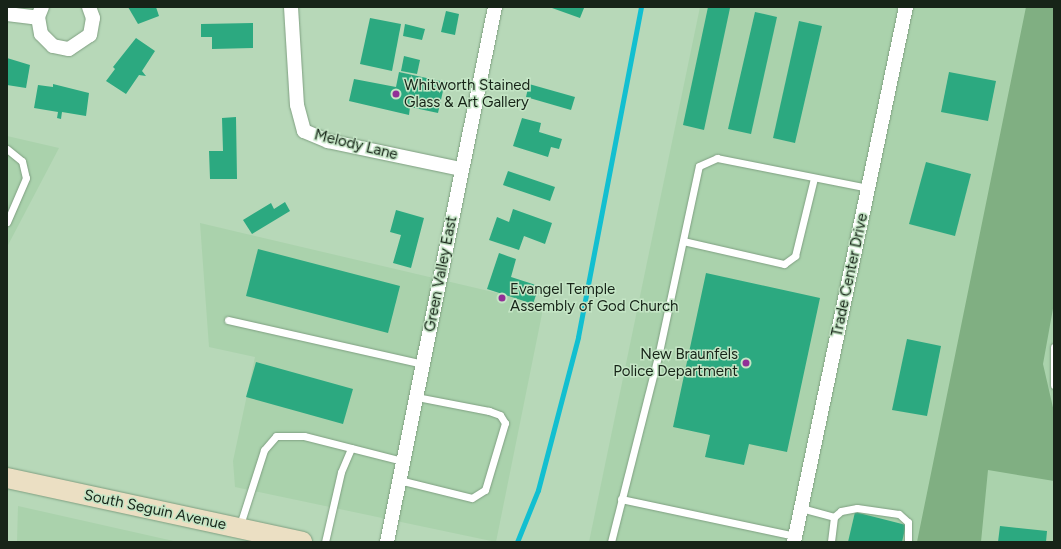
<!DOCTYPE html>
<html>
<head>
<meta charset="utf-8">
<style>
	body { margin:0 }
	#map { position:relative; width:1061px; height:549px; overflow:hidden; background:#b7d8b8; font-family:Figtree,sans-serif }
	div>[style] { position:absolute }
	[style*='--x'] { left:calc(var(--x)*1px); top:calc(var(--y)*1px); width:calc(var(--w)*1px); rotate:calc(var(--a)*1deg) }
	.built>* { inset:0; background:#aad2ac }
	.green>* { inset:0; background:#80af82 }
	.stream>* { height:5px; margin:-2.5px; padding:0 2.5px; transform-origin:2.5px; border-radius:2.5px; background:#12bfd0 }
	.building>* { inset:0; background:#2ca980 }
	.roads { filter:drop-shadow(0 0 1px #7f9f81) drop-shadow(0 0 1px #7f9f81) }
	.lane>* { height:7px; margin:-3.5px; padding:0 3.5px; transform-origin:3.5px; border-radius:3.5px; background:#fff }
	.street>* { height:14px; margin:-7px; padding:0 7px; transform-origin:7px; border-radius:7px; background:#fff }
	.secondary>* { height:20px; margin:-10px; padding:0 10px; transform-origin:10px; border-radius:10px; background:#ebdfc3 }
	.dots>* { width:11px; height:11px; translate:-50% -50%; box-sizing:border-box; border:2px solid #c4e5c5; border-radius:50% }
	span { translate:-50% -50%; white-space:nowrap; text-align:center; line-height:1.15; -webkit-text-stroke:3px #c4e5c5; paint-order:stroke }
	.poi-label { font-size:15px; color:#172418 }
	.left { translate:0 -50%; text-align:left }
	.right { translate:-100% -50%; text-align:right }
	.street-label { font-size:15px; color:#172418 }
	.frame { position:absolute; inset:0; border:8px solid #172418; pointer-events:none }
</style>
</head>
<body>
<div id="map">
	<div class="built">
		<i style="clip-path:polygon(700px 7px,1054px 7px,1054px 542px,589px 542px)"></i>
		<i style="clip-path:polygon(7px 136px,59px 148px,7px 247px)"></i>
		<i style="clip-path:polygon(200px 223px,544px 304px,496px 542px,235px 487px,233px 461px,255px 357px,209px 347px)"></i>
		<i style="clip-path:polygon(18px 506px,178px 542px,17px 542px)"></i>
	</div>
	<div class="green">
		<i style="clip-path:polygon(1026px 7px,1054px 7px,1054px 303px,1043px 364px,1054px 412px,1054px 481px,988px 470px,981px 542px,917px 542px)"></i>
	</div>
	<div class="stream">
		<i style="--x:517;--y:542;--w:56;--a:-68"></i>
		<i style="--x:538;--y:490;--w:158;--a:-75.3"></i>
		<i style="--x:578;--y:337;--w:336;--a:-79.2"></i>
	</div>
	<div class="building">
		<i style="clip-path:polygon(128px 7px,156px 7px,159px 16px,138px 24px)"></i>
		<i style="clip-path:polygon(580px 7px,584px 8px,580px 18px,552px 8px)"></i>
		<i style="clip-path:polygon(708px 7px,730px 8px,704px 130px,683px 125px)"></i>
		<i style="clip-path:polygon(446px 11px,459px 14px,455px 35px,441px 32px)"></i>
		<i style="clip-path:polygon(755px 12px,777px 17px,751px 134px,728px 129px)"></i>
		<i style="clip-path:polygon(370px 18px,401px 24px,392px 71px,360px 64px)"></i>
		<i style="clip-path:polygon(799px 21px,822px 26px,795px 143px,773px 138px)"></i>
		<i style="clip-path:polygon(253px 23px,253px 48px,212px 49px,212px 37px,201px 37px,201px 24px)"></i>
		<i style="clip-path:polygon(405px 24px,425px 29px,422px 40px,403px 36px)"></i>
		<i style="clip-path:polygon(136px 38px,155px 51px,142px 71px,146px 76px,139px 75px,126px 94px,106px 81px,115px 69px,113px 67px)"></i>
		<i style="clip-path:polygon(404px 56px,420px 60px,417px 74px,401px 71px)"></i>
		<i style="clip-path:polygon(7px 58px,30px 65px,26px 88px,7px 85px)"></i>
		<i style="clip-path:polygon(399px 72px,445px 82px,438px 113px,410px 107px,409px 115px,349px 101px,354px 79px,396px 87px)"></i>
		<i style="clip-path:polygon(949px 72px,996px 81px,988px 121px,941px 112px)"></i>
		<i style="clip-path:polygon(53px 84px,89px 93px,86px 116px,62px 112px,61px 119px,57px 118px,58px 112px,34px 108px,38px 85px,53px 87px)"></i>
		<i style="clip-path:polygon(529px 84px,575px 97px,571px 110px,526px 97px)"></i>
		<i style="clip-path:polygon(236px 117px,237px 179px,210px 179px,209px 151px,223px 151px,222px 118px)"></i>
		<i style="clip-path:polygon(522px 118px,541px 123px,539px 132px,562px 139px,559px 149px,551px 147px,548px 157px,513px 146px)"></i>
		<i style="clip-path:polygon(926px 162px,971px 174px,955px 236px,909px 224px)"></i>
		<i style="clip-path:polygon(508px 171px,555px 187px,550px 201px,503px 185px)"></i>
		<i style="clip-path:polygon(285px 202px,290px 211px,252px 234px,243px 220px,271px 203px,274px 209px)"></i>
		<i style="clip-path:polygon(513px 209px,552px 223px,545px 244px,524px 236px,519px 250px,489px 240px,497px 217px,509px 222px)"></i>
		<i style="clip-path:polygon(396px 210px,424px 218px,411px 268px,393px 263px,401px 235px,390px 232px)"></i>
		<i style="clip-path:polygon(258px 249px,400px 286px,388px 333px,246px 296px)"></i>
		<i style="clip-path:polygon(499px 253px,516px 259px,511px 277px,539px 286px,533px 304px,487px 289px)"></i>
		<i style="clip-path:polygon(706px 273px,820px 298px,787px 452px,749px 444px,744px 465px,705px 457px,710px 435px,673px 427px)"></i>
		<i style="clip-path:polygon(907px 339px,941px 346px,927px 416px,892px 410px)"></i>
		<i style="clip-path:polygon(256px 362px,353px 389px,343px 424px,246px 397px)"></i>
		<i style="clip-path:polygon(855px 512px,906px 525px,902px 542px,848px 542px)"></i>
		<i style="clip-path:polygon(1000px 526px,1047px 531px,1046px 542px,998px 542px)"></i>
	</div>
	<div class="roads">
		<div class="lane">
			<i style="--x:7;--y:149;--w:19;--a:39"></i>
			<i style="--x:22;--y:161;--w:17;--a:77"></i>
			<i style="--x:26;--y:178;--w:48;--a:113.4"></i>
			<i style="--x:683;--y:241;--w:104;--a:12.8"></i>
			<i style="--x:784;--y:264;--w:14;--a:-36"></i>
			<i style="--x:795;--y:256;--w:80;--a:-76.3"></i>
			<i style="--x:228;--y:320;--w:200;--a:12.7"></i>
			<i style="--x:1054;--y:347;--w:38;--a:90"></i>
			<i style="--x:399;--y:480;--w:75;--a:13.9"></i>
			<i style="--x:472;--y:498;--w:15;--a:-32"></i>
			<i style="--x:485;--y:490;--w:70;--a:-73.4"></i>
			<i style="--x:505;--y:423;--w:9;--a:-122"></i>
			<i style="--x:500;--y:415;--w:12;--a:-160"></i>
			<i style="--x:489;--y:411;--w:73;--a:-169"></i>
			<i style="--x:621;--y:499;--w:178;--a:12"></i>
			<i style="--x:801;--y:508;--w:34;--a:15"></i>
			<i style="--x:834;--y:517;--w:25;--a:97"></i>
			<i style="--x:834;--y:517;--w:9;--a:-41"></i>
			<i style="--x:841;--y:511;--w:16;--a:-11"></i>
			<i style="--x:857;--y:508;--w:42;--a:8.1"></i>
			<i style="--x:899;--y:514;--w:12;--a:42"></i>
			<i style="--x:908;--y:522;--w:20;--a:90"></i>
			<i style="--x:239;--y:528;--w:82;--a:-72.2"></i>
			<i style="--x:264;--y:450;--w:18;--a:-49"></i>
			<i style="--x:276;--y:436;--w:28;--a:0"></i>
			<i style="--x:304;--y:436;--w:102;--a:14.2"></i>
			<i style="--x:325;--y:542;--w:72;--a:-77.1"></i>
			<i style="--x:341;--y:472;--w:26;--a:-67"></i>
			<i style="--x:611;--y:542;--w:196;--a:-75.8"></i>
			<i style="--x:659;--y:352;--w:190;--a:-77.9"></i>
			<i style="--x:699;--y:166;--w:20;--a:-24"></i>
			<i style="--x:717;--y:158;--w:154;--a:11.2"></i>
		</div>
		<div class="street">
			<i style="--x:42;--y:7;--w:11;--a:112"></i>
			<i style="--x:38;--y:17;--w:17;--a:80"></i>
			<i style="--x:41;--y:34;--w:17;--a:45"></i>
			<i style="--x:53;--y:46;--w:16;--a:11"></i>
			<i style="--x:69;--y:49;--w:25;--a:-34"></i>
			<i style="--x:90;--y:35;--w:17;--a:-80"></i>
			<i style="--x:93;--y:18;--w:12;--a:-110"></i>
			<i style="--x:291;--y:7;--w:98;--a:86.5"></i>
			<i style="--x:297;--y:105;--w:27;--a:75"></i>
			<i style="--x:304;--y:131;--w:26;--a:23"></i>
			<i style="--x:328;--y:141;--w:136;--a:11.9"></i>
			<i style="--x:7;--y:14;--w:31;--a:7"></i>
			<i style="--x:387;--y:542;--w:546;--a:-78.59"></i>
			<i style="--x:794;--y:542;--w:547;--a:-78.18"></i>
		</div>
		<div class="secondary">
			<i style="--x:7;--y:478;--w:302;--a:12.2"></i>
		</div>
	</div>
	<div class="dots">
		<i style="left:396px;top:94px;background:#923097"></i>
		<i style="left:502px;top:298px;background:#923097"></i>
		<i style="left:746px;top:363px;background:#923097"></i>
	</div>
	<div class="poi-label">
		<span class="left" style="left:404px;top:94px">Whitworth Stained<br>Glass &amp; Art Gallery</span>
		<span class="left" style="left:510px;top:298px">Evangel Temple<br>Assembly of God Church</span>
		<span class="right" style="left:738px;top:363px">New Braunfels<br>Police Department</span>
	</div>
	<div class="street-label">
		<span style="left:356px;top:145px;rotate:14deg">Melody Lane</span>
		<span style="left:441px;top:274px;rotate:-79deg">Green Valley East</span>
		<span style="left:850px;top:275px;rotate:-78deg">Trade Center Drive</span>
		<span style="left:155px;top:510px;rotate:12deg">South Seguin Avenue</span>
	</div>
	<div class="frame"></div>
</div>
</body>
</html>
